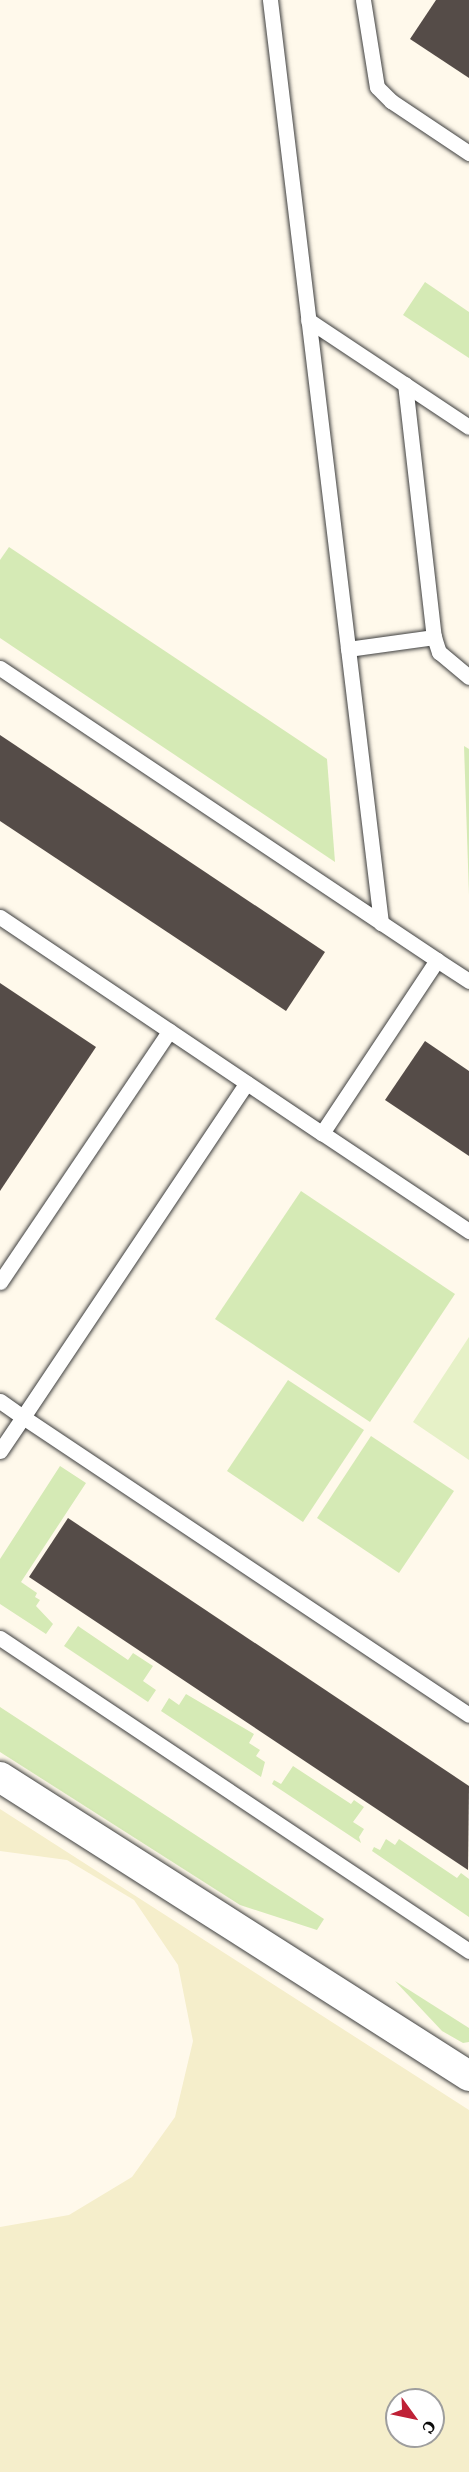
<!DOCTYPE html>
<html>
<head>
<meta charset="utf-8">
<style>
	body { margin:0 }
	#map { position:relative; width:469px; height:2472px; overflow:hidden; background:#fff9eb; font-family:"Roboto Serif",serif }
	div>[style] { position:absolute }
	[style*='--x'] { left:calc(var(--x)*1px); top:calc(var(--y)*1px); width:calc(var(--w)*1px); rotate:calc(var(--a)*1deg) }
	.farmland>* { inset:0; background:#f5eecb }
	.green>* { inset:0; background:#d5eab5 }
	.pitch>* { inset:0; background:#e6f1c7 }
	.building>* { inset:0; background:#554c48 }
	.roads { filter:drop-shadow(0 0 2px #3f3f3f) drop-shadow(0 0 2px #3f3f3f) }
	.lane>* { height:15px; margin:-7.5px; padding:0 7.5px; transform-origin:7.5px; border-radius:7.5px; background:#fff }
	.street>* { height:30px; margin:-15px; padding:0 15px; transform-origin:15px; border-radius:15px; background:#fff }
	span { translate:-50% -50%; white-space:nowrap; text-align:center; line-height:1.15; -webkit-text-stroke:6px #fff; paint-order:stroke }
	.north { position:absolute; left:385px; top:2388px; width:60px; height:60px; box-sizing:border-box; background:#fff; border:2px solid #9e9e9e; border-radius:50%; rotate:123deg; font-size:16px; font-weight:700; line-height:24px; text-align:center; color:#0c0c0c }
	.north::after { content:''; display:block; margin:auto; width:21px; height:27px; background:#bf2136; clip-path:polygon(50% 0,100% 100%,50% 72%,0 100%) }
</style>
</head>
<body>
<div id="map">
	<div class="farmland">
		<i style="clip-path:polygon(evenodd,0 1809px,469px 2110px,469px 2472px,0 2472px,0 2227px,69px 2215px,132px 2177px,175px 2117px,193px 2041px,178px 1965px,134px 1900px,67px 1860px,0 1851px,0 1809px,397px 2400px,433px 2400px,433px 2436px,397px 2436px,397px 2400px)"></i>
	</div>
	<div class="green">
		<i style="clip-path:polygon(425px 282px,469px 312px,469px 358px,403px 315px)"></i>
		<i style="clip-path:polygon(9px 547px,327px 759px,335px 862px,0 638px,0 560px)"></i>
		<i style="clip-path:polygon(464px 746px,469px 749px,469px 895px)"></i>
		<i style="clip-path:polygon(301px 1191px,455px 1294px,370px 1422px,215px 1319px)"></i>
		<i style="clip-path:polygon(288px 1380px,364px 1430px,303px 1522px,227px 1471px)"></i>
		<i style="clip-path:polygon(371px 1436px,454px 1491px,399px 1573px,317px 1518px)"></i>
		<i style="clip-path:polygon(60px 1466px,86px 1483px,21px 1582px,37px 1593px,35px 1597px,40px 1600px,36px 1606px,53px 1624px,46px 1634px,0 1604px,0 1559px)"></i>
		<i style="clip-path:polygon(78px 1626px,128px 1660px,133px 1653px,153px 1666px,143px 1681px,156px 1690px,148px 1702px,64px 1646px)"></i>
		<i style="clip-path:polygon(186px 1694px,254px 1734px,249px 1743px,260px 1750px,256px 1756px,265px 1762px,261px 1777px,161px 1711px,169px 1698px,179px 1705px)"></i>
		<i style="clip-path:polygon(0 1707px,324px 1919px,317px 1930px,240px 1905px,0 1752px)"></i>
		<i style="clip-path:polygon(293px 1766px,351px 1804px,354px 1800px,364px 1807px,353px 1822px,364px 1829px,359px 1837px,361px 1843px,272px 1784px,274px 1780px,281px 1784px)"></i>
		<i style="clip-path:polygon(386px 1839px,395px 1845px,399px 1839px,457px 1878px,461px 1873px,469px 1879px,469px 1917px,372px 1851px,374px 1847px,380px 1850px)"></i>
		<i style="clip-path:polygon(395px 1981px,469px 2028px,469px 2042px,463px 2043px,442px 2031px)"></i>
	</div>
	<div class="pitch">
		<i style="clip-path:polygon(469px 1337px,469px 1460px,413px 1422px)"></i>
	</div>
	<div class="building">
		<i style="clip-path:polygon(436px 0,469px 0,469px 78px,410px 39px)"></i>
		<i style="clip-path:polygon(0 735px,325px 952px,286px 1011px,0 821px)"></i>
		<i style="clip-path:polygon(0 983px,96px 1047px,0 1191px)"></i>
		<i style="clip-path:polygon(425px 1041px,469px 1071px,469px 1156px,385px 1100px)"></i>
		<i style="clip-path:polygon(68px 1518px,469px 1786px,468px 1870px,29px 1577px)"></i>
	</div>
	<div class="roads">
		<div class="lane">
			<i style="--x:270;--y:0;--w:930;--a:83.14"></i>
			<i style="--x:363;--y:0;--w:88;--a:80.9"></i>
			<i style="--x:377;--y:87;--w:20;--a:45"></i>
			<i style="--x:391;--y:101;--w:94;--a:33.7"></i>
			<i style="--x:308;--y:320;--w:193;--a:33.6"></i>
			<i style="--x:405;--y:384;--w:255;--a:83.5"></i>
			<i style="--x:434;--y:637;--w:16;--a:72"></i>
			<i style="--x:439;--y:652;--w:39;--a:40"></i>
			<i style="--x:348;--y:649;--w:87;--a:-7.9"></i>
			<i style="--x:0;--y:668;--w:526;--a:33.75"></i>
			<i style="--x:0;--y:917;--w:388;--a:33.9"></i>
			<i style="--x:469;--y:981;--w:38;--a:-147"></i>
			<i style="--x:437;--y:960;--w:208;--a:123.6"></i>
			<i style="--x:322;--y:1133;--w:177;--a:33.7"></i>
			<i style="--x:0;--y:1282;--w:303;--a:-56"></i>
			<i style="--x:0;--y:1401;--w:28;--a:35"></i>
			<i style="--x:23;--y:1417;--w:402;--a:-56.2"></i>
			<i style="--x:0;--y:1451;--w:41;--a:-55.9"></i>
			<i style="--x:23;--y:1417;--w:536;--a:33.75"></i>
			<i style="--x:0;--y:1638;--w:564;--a:33.72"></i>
		</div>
		<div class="street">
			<i style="--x:0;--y:1777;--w:556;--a:32.52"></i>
		</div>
	</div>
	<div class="north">С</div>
</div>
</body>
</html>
